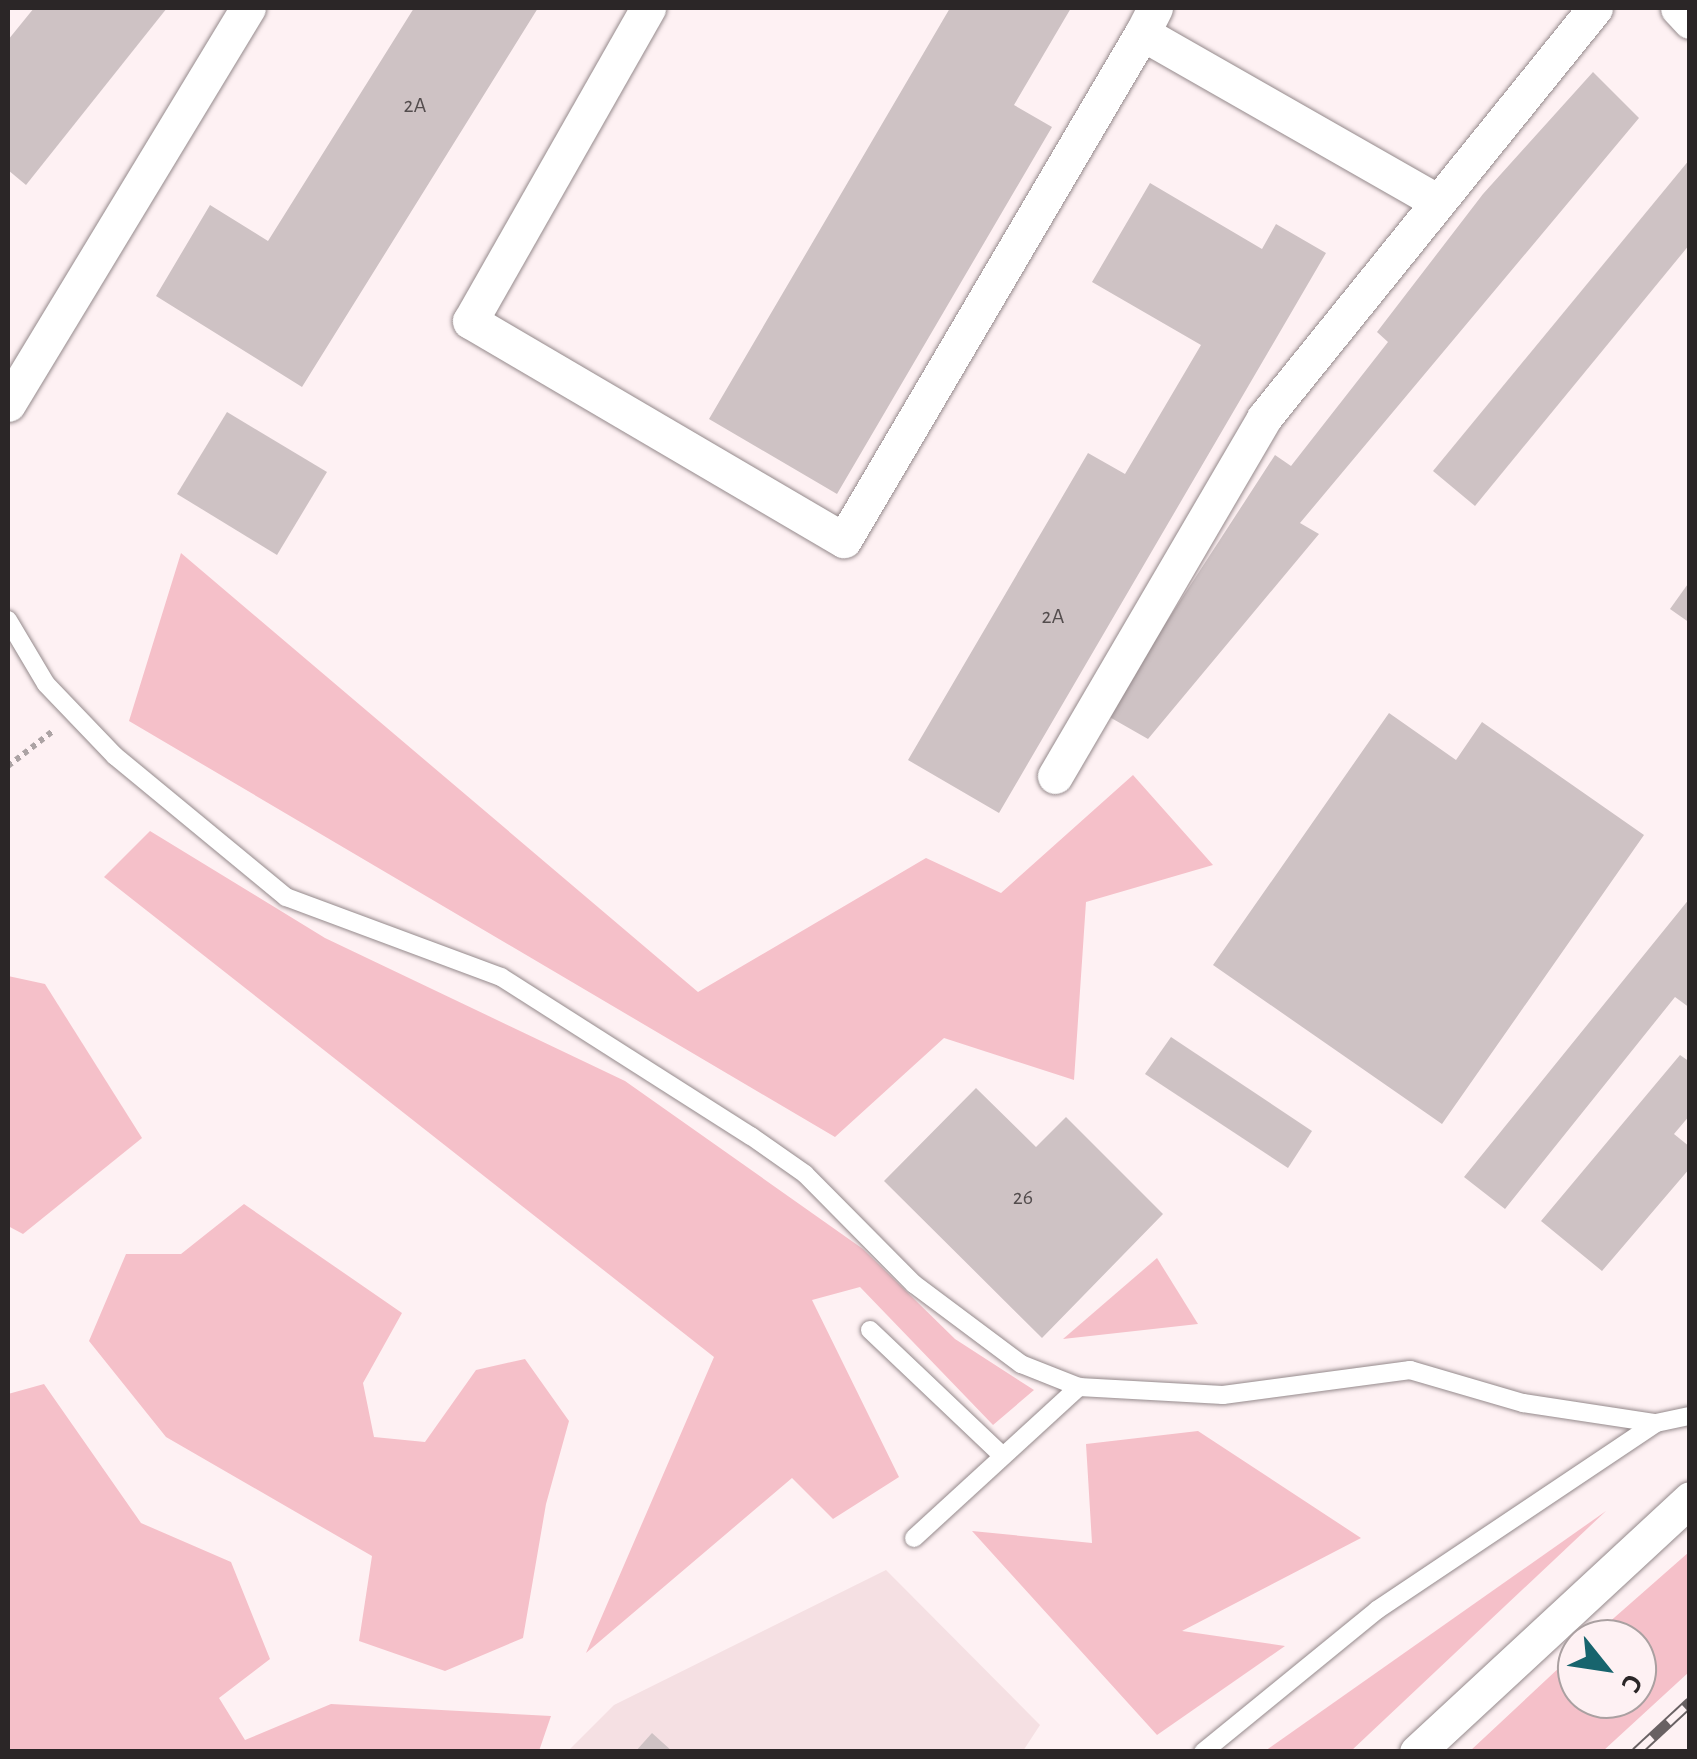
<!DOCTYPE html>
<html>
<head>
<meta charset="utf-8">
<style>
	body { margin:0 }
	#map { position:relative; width:1697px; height:1759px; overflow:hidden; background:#fef1f3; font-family:"Alegreya Sans",sans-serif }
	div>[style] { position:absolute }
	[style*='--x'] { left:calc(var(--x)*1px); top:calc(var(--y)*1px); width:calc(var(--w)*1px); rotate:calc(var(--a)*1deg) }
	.built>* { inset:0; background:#f5e0e3 }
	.green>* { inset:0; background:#f5c0c9 }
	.building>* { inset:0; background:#cec2c4 }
	.path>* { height:6px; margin-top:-3px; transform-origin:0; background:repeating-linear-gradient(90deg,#aca3a4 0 5px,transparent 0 10px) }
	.roads { filter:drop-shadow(0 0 2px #958a8c) drop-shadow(0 0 2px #958a8c) }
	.lane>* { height:18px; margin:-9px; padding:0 9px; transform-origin:9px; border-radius:9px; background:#fff }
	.street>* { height:35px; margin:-17.5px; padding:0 17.5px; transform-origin:17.5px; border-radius:17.5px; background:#fff }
	.rail>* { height:11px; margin-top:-5.5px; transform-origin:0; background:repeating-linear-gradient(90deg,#fef1f3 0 22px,#696163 0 44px); box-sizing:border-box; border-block:2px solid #696163 }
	span { translate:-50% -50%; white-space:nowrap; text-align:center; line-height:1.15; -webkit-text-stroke:8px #fef1f3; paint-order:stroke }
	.number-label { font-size:22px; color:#544d4e }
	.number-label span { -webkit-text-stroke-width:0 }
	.frame { position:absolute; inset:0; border:10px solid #2b2627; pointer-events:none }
	.north { position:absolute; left:1557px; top:1619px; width:100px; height:100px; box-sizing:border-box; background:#fef1f3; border:2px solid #aaa0a1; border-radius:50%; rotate:120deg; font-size:28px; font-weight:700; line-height:40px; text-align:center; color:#2b2627 }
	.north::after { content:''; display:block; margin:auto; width:35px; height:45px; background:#17646d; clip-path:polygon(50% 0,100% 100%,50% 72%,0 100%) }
</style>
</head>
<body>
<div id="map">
	<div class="built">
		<i style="clip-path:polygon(886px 1570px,1040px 1725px,1023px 1751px,567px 1752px,614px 1705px)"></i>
	</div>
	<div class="green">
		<i style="clip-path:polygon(181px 553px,698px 992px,926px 858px,1001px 893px,1133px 775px,1213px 865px,1086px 902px,1074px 1080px,944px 1038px,835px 1137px,129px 721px)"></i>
		<i style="clip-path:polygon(150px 831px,325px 938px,625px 1081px,863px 1249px,955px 1339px,1034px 1390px,993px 1425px,860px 1287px,812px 1300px,899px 1477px,833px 1519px,792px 1478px,586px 1653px,714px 1357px,104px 877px)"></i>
		<i style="clip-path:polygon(8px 976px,45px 984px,142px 1138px,23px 1234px,8px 1226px)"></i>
		<i style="clip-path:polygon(244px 1204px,402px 1313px,363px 1383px,374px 1437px,425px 1442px,476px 1370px,525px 1359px,569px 1421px,546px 1504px,523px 1638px,445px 1671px,359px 1641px,372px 1556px,166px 1437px,89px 1341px,126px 1254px,181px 1254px)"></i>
		<i style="clip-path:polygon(1157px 1258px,1198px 1324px,1063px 1339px)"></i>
		<i style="clip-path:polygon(44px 1384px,141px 1523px,231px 1562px,270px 1659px,219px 1698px,245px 1740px,331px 1704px,551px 1716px,539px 1751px,8px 1751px,8px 1394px)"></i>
		<i style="clip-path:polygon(1198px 1431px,1361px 1538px,1182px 1631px,1285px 1646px,1157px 1735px,972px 1531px,1092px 1543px,1086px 1444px)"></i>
		<i style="clip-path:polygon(1606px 1511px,1351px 1751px,1265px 1751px)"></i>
		<i style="clip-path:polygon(1689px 1552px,1689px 1672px,1603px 1751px,1470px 1751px,1577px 1651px,1577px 1699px,1637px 1699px,1637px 1639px,1590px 1639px)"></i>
	</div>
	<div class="building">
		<i style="clip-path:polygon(34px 8px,167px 8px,26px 185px,8px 170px,8px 40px)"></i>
		<i style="clip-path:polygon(414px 8px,538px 8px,302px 387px,156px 296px,210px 205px,268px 241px)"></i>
		<i style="clip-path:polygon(950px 8px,1071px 8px,1014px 105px,1052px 127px,837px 494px,709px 419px)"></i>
		<i style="clip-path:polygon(1593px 72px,1639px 118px,1300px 523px,1319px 534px,1148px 739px,1106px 715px,1275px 455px,1291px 466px,1388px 342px,1377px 332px,1483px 194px)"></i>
		<i style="clip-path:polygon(1690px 159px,1690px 244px,1475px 506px,1433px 471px)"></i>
		<i style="clip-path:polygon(1150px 183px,1262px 249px,1276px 224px,1326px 253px,999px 813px,908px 760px,1088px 453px,1125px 474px,1201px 345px,1092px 282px)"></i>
		<i style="clip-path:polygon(227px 412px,327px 472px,277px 555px,177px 494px)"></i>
		<i style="clip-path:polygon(1690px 581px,1690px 623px,1670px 609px)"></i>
		<i style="clip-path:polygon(1389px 713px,1456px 760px,1482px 722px,1644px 835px,1442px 1124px,1213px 965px)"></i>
		<i style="clip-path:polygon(1690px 898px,1690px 1008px,1675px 997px,1505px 1209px,1464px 1177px)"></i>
		<i style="clip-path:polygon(1171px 1037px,1312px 1131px,1288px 1168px,1145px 1074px)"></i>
		<i style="clip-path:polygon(1680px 1055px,1690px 1062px,1690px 1115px,1674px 1134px,1690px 1147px,1690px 1168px,1602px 1271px,1541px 1221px)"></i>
		<i style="clip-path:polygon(976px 1088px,1036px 1147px,1066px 1117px,1163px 1214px,1042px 1338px,884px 1181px)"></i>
		<i style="clip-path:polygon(652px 1733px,673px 1752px,635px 1752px)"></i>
	</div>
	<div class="path">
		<i style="--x:8;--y:766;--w:58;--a:-38"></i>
	</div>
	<div class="roads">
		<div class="lane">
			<i style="--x:8;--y:620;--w:74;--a:59.3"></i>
			<i style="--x:46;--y:684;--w:100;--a:46.2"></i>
			<i style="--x:115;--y:756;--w:222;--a:39.5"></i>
			<i style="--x:286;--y:897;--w:229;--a:20.4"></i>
			<i style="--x:501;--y:977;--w:296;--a:32.5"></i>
			<i style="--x:751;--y:1136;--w:66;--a:35.1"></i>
			<i style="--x:805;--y:1174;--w:155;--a:45.3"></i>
			<i style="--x:914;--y:1284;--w:134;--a:36.8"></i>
			<i style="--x:1021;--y:1364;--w:62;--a:21.6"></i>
			<i style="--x:1079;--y:1387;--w:144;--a:3.2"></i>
			<i style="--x:1223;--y:1395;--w:189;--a:-7.6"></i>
			<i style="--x:1410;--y:1370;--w:118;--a:16.3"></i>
			<i style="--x:1523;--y:1403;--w:134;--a:8.6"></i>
			<i style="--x:1656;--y:1423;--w:35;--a:-12"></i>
			<i style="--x:870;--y:1330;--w:183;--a:43.5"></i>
			<i style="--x:914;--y:1538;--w:224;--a:-42.5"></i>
			<i style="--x:1203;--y:1752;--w:225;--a:-39.2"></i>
			<i style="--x:1377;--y:1610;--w:336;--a:-33.8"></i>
		</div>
		<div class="street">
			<i style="--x:648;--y:8;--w:360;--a:119.6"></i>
			<i style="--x:470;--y:321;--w:433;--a:30.4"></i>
			<i style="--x:844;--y:540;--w:588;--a:-59.55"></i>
			<i style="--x:1155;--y:8;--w:28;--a:117"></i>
			<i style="--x:1142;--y:33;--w:341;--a:29.7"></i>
			<i style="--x:1678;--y:8;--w:18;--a:47"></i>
			<i style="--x:8;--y:404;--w:463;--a:-58.8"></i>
			<i style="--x:1055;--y:776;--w:415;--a:-59.7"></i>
			<i style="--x:1264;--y:418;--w:527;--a:-51.09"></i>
			<i style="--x:1417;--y:1752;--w:372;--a:-42.8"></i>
		</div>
	</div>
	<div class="rail">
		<i style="--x:1636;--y:1752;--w:74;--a:-42.8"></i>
	</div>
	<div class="number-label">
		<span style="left:415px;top:106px">2А</span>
		<span style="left:1053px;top:617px">2А</span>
		<span style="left:1023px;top:1198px">26</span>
	</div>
	<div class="frame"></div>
	<div class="north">С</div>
</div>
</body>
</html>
